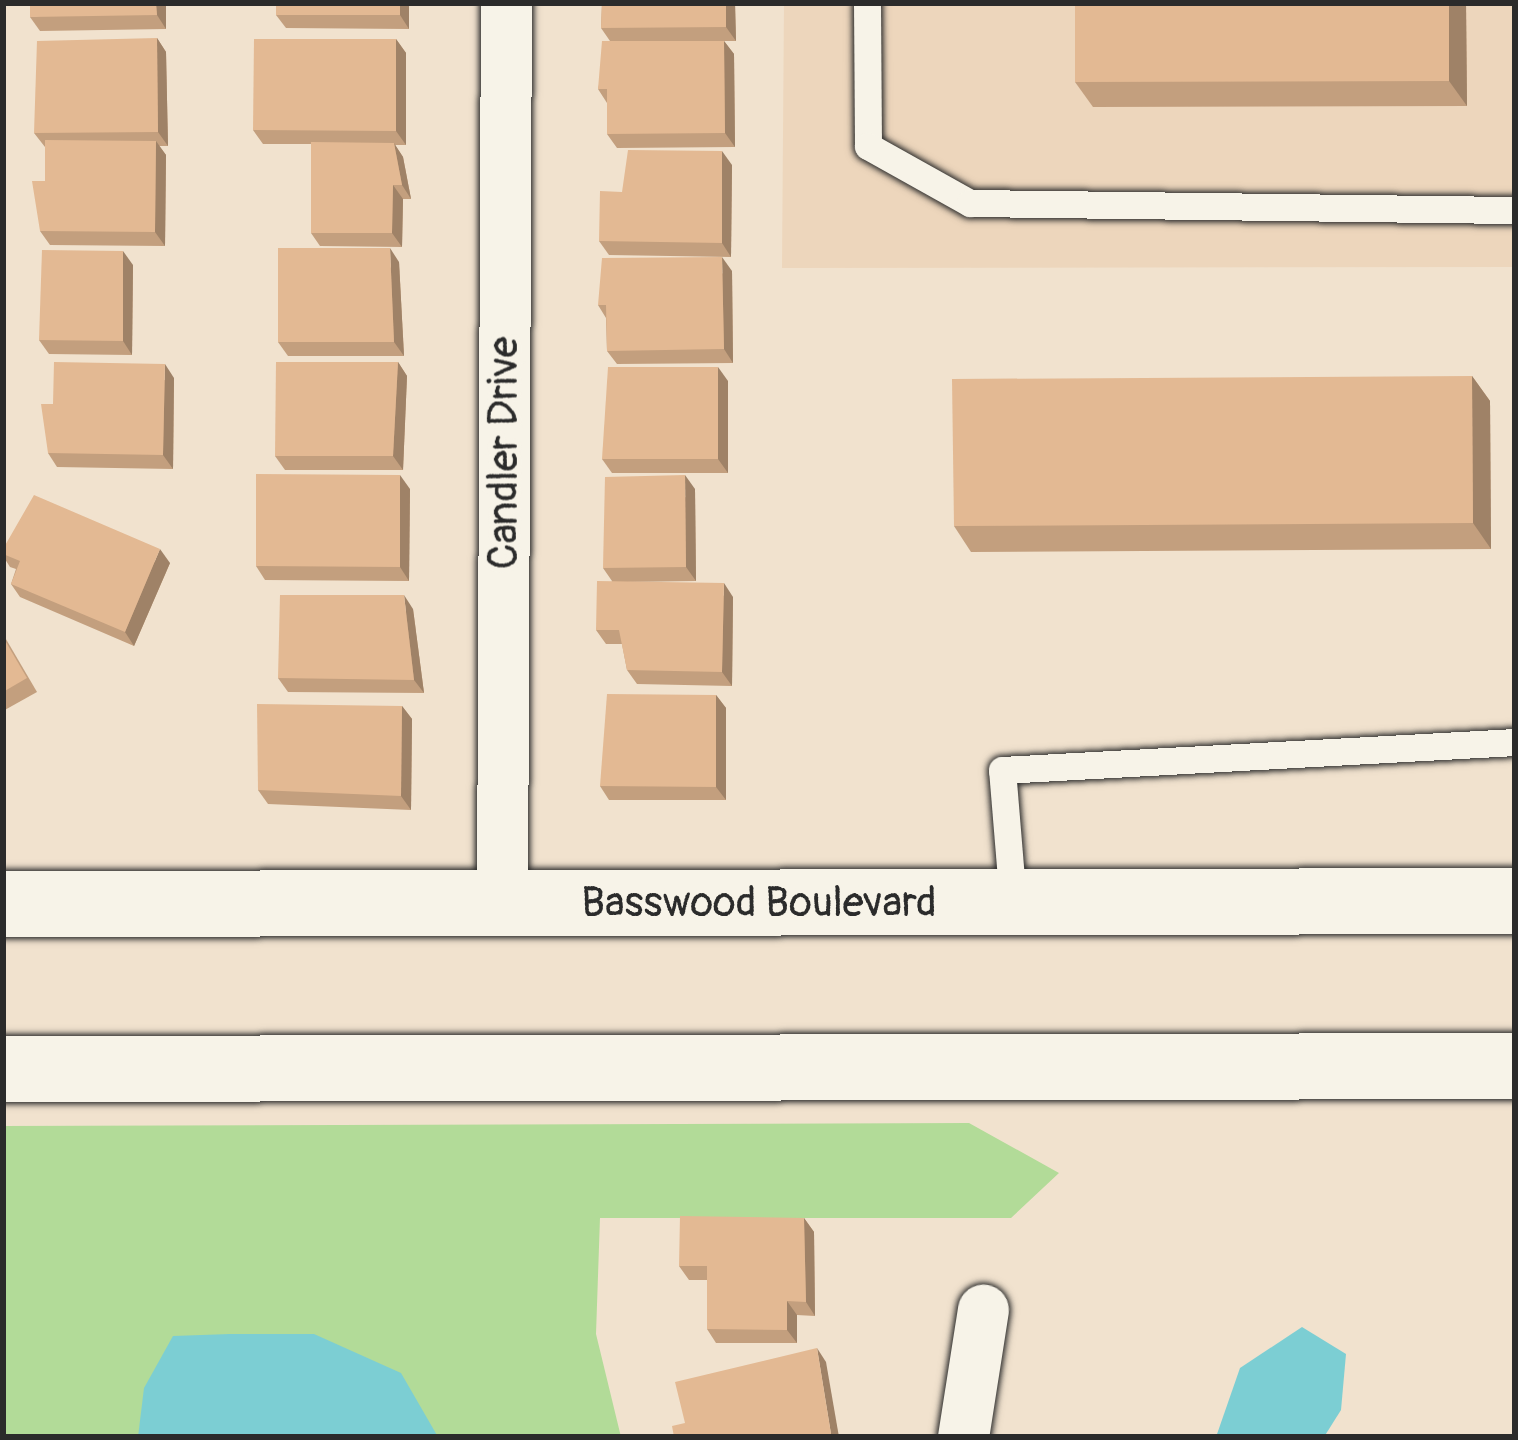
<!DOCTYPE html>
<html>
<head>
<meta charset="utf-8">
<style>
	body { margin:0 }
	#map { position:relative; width:1518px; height:1440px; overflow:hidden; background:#f1e2ce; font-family:Pangolin,sans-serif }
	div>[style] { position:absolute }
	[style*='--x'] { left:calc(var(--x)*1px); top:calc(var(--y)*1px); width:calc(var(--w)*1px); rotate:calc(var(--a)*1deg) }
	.built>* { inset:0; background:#edd6bc }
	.green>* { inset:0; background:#b2db98 }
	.water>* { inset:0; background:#7cced3 }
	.roads { filter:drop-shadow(0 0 3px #2b2b2b) drop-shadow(0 0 3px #2b2b2b) }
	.lane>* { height:27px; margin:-13.5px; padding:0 13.5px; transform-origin:13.5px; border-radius:13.5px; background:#f7f3e8 }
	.street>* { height:51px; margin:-25.5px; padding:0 25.5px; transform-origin:25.5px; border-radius:25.5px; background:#f7f3e8 }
	.secondary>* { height:66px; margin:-33px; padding:0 33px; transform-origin:33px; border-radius:33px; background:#f7f3e8 }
	.wall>* { inset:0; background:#c39f7e }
	.shaded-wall>* { inset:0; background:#9f8267 }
	.building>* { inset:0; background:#e3b993 }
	span { translate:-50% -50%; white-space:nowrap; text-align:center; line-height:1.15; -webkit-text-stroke:10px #f7f3e8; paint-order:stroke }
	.street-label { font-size:42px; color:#2b2b2b }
	.frame { position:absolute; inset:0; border:6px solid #2b2b2b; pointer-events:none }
</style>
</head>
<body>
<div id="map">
	<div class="built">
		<i style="clip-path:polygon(784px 3px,1515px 3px,1515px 267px,782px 268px)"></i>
	</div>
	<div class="green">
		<i style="clip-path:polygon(969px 1123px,1059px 1173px,1011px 1218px,600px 1218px,596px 1334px,621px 1437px,3px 1437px,3px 1126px)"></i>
	</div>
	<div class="water">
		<i style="clip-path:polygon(1302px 1327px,1346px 1354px,1341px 1410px,1324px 1437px,1216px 1437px,1240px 1368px)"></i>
		<i style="clip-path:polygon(230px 1334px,314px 1334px,401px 1373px,438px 1437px,138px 1437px,144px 1388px,173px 1336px)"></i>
	</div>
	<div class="roads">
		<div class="lane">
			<i style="--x:867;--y:3;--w:143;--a:89.6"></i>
			<i style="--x:868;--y:146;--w:117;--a:29.2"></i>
			<i style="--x:970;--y:203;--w:545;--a:0.74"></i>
			<i style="--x:1013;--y:903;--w:133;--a:-94.7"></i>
			<i style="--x:1002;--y:770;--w:514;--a:-3.12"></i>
		</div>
		<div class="street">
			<i style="--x:502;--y:904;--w:901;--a:-89.75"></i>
			<i style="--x:963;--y:1437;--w:129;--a:-81.1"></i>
		</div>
		<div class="secondary">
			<i style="--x:3;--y:904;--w:1512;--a:-0.11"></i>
			<i style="--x:3;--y:1069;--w:1512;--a:-0.11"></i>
		</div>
	</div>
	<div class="wall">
		<i style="clip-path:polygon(166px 3px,166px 29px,40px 31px,30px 17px)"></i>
		<i style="clip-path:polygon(409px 3px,409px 29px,286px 28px,276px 15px)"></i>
		<i style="clip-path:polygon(602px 3px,735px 3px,736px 41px,724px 41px,734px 54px,735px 147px,617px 148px,607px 134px,607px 103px,598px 89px,610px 41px,601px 28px)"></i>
		<i style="clip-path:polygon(1466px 3px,1467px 106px,1093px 107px,1075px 82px)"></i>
		<i style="clip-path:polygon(157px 38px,166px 52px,168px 146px,159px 146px,166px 155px,165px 246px,50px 245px,40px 231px,45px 181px,45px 147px,34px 133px)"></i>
		<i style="clip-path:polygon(396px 39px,406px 53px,406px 145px,395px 145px,403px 157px,411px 199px,403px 199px,402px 247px,320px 246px,311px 233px,311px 144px,263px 144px,253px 130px)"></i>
		<i style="clip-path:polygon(732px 165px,731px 257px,609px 255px,599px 241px)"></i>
		<i style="clip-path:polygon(399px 262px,404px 356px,288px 356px,278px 342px)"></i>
		<i style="clip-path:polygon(133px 265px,132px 355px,49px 354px,39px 340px)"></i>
		<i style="clip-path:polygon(732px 271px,733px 363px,617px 364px,607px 351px,606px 318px,598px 305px)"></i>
		<i style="clip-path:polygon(398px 362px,407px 376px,403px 470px,285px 470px,275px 456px)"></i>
		<i style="clip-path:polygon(1472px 376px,1490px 401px,1491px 549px,971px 552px,954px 526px)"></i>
		<i style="clip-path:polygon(174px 378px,173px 469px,57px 467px,48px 453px,53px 404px)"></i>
		<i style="clip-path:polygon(728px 381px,728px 473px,612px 473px,602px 459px)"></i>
		<i style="clip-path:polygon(410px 489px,409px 581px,265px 580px,256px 566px)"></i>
		<i style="clip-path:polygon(695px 489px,696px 581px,626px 582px,733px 597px,732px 686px,637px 684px,627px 670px,622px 644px,606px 644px,596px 630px,612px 581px,603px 568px)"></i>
		<i style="clip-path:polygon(3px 549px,170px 563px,134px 646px,20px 597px,11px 584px,16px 569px,10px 567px,3px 556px)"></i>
		<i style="clip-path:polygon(413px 609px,424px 693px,288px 692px,278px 678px)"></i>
		<i style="clip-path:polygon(3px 634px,37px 692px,3px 711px)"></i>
		<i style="clip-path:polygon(716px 695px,726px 708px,726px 800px,609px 800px,600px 786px)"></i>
		<i style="clip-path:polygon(402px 706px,412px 719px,411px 810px,268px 804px,258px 790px)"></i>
		<i style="clip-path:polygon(804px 1218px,814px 1232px,815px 1316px,797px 1315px,797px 1343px,716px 1343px,707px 1329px,707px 1280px,689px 1280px,679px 1266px)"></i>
	</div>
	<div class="shaded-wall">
		<i style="clip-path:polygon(156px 3px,166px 3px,166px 29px,157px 15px)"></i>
		<i style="clip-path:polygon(400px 3px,409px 3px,409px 29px,400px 15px)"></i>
		<i style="clip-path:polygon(726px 3px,735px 3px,736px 41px,726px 27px)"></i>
		<i style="clip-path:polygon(1449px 3px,1466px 3px,1467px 106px,1449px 81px)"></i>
		<i style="clip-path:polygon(157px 38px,166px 52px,168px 146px,158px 132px)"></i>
		<i style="clip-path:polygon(396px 39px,406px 53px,406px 145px,396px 131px)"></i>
		<i style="clip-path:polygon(724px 41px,734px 54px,735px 147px,725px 133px)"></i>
		<i style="clip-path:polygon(156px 141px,166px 155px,165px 246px,155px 232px)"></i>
		<i style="clip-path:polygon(394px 143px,403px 157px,411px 199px,402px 185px)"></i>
		<i style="clip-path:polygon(722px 151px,732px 165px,731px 257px,722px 243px)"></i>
		<i style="clip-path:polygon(393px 185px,403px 199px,402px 247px,392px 233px)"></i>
		<i style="clip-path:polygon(390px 248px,399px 262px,404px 356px,394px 342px)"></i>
		<i style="clip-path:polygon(123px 251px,133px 265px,132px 355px,123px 341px)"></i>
		<i style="clip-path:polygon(722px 257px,732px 271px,733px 363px,724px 349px)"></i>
		<i style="clip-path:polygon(398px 362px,407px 376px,403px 470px,393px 456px)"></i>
		<i style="clip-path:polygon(165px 364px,174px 378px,173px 469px,163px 455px)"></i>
		<i style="clip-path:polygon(718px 367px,728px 381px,728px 473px,718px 459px)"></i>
		<i style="clip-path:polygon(1472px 376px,1490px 401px,1491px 549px,1473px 523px)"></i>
		<i style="clip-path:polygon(400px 475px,410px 489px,409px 581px,400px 567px)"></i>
		<i style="clip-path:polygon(685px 475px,695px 489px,696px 581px,686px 567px)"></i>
		<i style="clip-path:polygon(160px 549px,170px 563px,134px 646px,125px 632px)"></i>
		<i style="clip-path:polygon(724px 583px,733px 597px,732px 686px,722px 672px)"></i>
		<i style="clip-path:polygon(404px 595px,413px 609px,424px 693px,414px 680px)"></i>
		<i style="clip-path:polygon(716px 695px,726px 708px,726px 800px,716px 787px)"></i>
		<i style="clip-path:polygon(402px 706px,412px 719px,411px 810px,401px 796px)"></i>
		<i style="clip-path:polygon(804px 1218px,814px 1232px,815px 1316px,806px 1302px)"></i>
		<i style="clip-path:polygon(787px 1301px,797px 1315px,797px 1343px,787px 1330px)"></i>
		<i style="clip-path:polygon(817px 1348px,826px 1362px,839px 1437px,833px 1437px,831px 1434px)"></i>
	</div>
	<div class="building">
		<i style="clip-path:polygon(30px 3px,156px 3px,157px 15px,30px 17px)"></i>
		<i style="clip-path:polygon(276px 3px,400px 3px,400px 15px,276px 15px)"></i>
		<i style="clip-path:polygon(602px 3px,726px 3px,726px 27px,601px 28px)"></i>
		<i style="clip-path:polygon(1075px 3px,1449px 3px,1449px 81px,1075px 82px)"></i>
		<i style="clip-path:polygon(157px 38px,158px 132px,34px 133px,37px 41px)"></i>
		<i style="clip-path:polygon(254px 39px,396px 39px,396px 131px,253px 130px)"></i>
		<i style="clip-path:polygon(602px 41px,724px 41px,725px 133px,607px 134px,607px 89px,598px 89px)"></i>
		<i style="clip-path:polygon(45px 140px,156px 141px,155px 232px,40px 231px,32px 181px,45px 181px)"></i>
		<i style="clip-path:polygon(311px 142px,394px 143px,402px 185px,393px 185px,392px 233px,311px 233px)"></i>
		<i style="clip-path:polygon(628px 150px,722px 151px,722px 243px,599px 241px,600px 191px,622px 192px)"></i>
		<i style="clip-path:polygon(278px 248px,390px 248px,394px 342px,278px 342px)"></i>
		<i style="clip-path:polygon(42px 250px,123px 251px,123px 341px,39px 340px)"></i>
		<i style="clip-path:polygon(722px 257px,724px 349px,607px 351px,606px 305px,598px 305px,602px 258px)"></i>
		<i style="clip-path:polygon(54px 362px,165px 364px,163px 455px,48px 453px,41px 404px,53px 404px)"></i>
		<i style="clip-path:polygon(276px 362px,398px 362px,393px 456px,275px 456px)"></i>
		<i style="clip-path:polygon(608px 367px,718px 367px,718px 459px,602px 459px)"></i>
		<i style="clip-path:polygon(1472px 376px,1473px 523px,954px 526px,952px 379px)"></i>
		<i style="clip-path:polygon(256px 474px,400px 475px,400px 567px,256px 566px)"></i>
		<i style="clip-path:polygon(685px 475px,686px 567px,603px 568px,605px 477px)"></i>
		<i style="clip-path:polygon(34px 495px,160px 549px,125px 632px,11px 584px,20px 561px,3px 554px,3px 549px)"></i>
		<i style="clip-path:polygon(597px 581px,724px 583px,722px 672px,627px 670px,619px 630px,596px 630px)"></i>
		<i style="clip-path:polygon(280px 595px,404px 595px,414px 680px,278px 678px)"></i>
		<i style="clip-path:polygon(3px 637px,27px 678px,3px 692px)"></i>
		<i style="clip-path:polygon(607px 694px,716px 695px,716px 787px,600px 786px)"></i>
		<i style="clip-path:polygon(257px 704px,402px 706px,401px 796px,258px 790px)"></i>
		<i style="clip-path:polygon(680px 1216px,804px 1218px,806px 1302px,787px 1301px,787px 1330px,707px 1329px,707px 1266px,679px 1266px)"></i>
		<i style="clip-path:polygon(817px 1348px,831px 1434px,821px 1437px,674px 1437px,672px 1426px,685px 1423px,675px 1382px)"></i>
	</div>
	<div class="street-label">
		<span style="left:504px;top:453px;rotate:-90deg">Candler Drive</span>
		<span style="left:759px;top:903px">Basswood Boulevard</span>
	</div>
	<div class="frame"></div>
</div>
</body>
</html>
